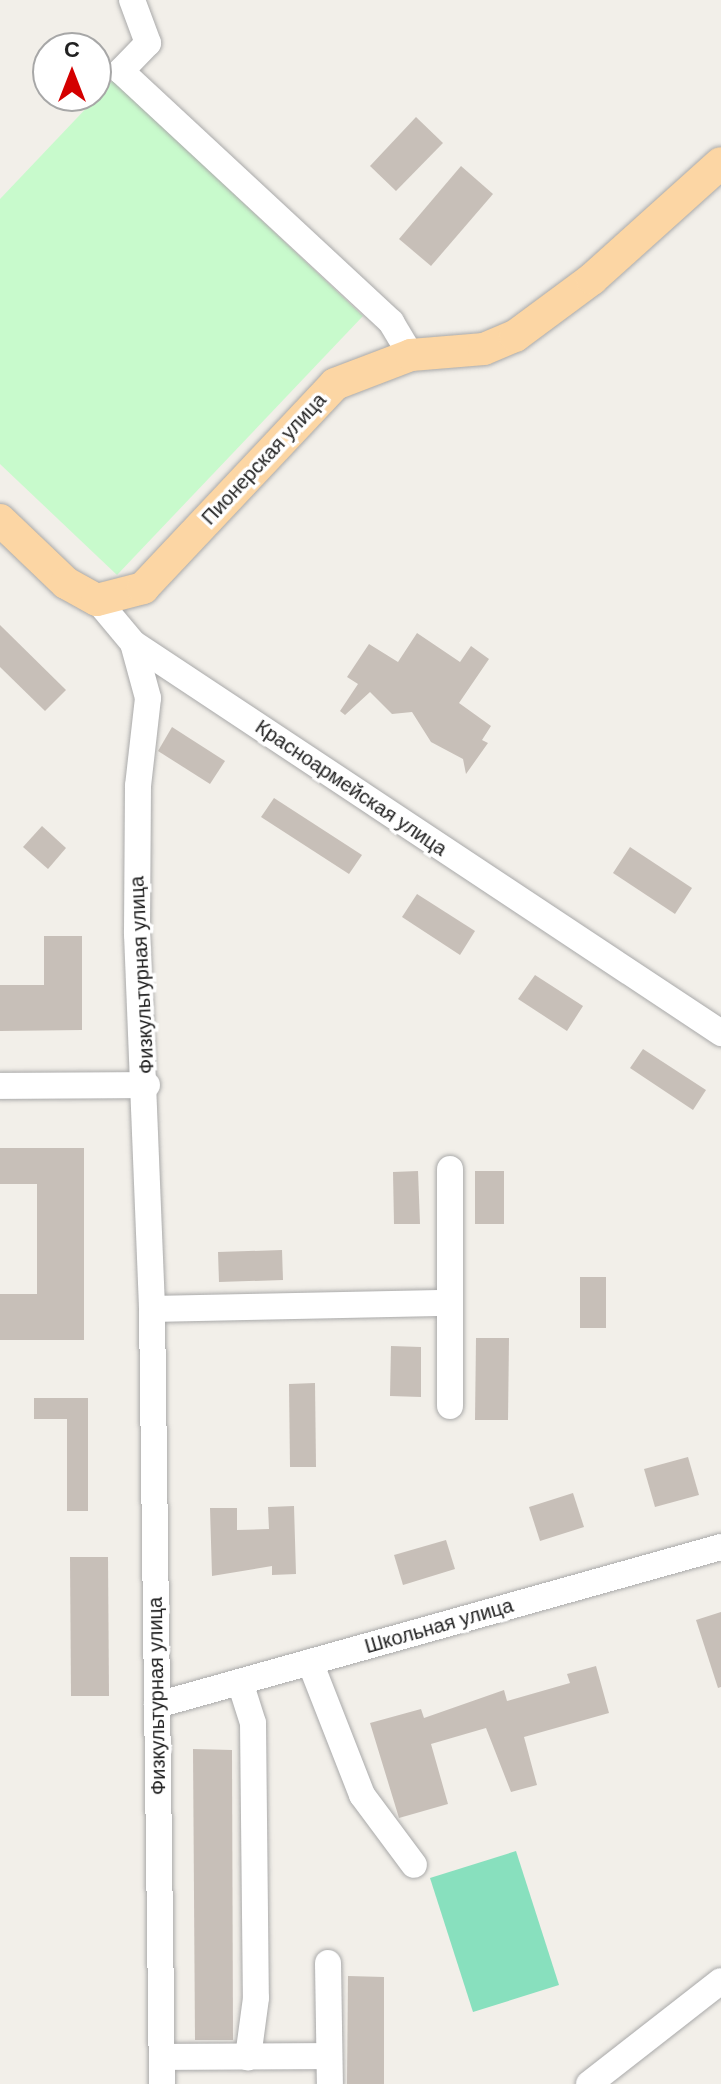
<!DOCTYPE html>
<html>
<head>
<meta charset="utf-8">
<style>
	body { margin:0 }
	#map { position:relative; width:721px; height:2084px; overflow:hidden; background:#f2efe9; font-family:"DM Sans",sans-serif }
	div>[style] { position:absolute }
	[style*='--x'] { left:calc(var(--x)*1px); top:calc(var(--y)*1px); width:calc(var(--w)*1px); rotate:calc(var(--a)*1deg) }
	.park>* { inset:0; background:#c8facc }
	.pitch>* { inset:0; background:#88e0be }
	.building>* { inset:0; background:#c7bfb8 }
	.roads { filter:drop-shadow(0 0 2px #a9a9a9) drop-shadow(0 0 2px #a9a9a9) }
	.minor>* { height:26px; margin:-13px; padding:0 13px; transform-origin:13px; border-radius:13px; background:#fff }
	.major>* { height:32px; margin:-16px; padding:0 16px; transform-origin:16px; border-radius:16px; background:#fcd6a4 }
	span { translate:-50% -50%; white-space:nowrap; text-align:center; line-height:1.15; -webkit-text-stroke:7px #fff; paint-order:stroke }
	.street-label { font-size:20px; color:#222 }
	.north { position:absolute; left:32px; top:32px; width:80px; height:80px; box-sizing:border-box; background:#fff; border:2px solid #a7a7a7; border-radius:50%; rotate:0deg; font-size:22px; font-weight:700; line-height:32px; text-align:center; color:#222 }
	.north::after { content:''; display:block; margin:auto; width:28px; height:36px; background:#d40000; clip-path:polygon(50% 0,100% 100%,50% 72%,0 100%) }
</style>
</head>
<body>
<div id="map">
	<div class="park">
		<i style="clip-path:polygon(113px 80px,363px 316px,117px 575px,0 464px,0 199px)"></i>
	</div>
	<div class="pitch">
		<i style="clip-path:polygon(516px 1851px,559px 1985px,473px 2012px,430px 1878px)"></i>
	</div>
	<div class="building">
		<i style="clip-path:polygon(416px 117px,443px 143px,396px 191px,370px 166px)"></i>
		<i style="clip-path:polygon(461px 166px,493px 194px,431px 266px,399px 239px)"></i>
		<i style="clip-path:polygon(0 625px,66px 690px,45px 711px,0 667px)"></i>
		<i style="clip-path:polygon(417px 633px,460px 662px,471px 646px,489px 659px,459px 703px,491px 726px,482px 740px,488px 743px,466px 774px,463px 759px,431px 742px,412px 712px,392px 714px,370px 692px,345px 715px,340px 711px,358px 684px,347px 677px,369px 644px,398px 662px)"></i>
		<i style="clip-path:polygon(172px 727px,225px 761px,210px 784px,158px 751px)"></i>
		<i style="clip-path:polygon(274px 798px,362px 855px,349px 874px,261px 817px)"></i>
		<i style="clip-path:polygon(42px 826px,66px 848px,48px 869px,23px 847px)"></i>
		<i style="clip-path:polygon(630px 847px,692px 888px,675px 914px,613px 873px)"></i>
		<i style="clip-path:polygon(417px 894px,475px 931px,460px 955px,402px 917px)"></i>
		<i style="clip-path:polygon(44px 936px,82px 936px,82px 1030px,0 1031px,0 985px,44px 985px)"></i>
		<i style="clip-path:polygon(535px 975px,583px 1006px,567px 1031px,518px 999px)"></i>
		<i style="clip-path:polygon(643px 1049px,706px 1090px,693px 1110px,630px 1068px)"></i>
		<i style="clip-path:polygon(0 1148px,84px 1148px,84px 1340px,0 1340px,0 1294px,37px 1294px,37px 1184px,0 1184px)"></i>
		<i style="clip-path:polygon(418px 1171px,420px 1224px,394px 1224px,393px 1172px)"></i>
		<i style="clip-path:polygon(475px 1171px,504px 1171px,504px 1224px,475px 1224px)"></i>
		<i style="clip-path:polygon(282px 1250px,283px 1280px,219px 1282px,218px 1252px)"></i>
		<i style="clip-path:polygon(580px 1277px,606px 1277px,606px 1328px,580px 1328px)"></i>
		<i style="clip-path:polygon(476px 1338px,509px 1338px,508px 1420px,475px 1420px)"></i>
		<i style="clip-path:polygon(391px 1346px,421px 1347px,421px 1397px,390px 1396px)"></i>
		<i style="clip-path:polygon(315px 1383px,316px 1467px,290px 1467px,289px 1384px)"></i>
		<i style="clip-path:polygon(34px 1398px,88px 1398px,88px 1511px,67px 1511px,67px 1419px,34px 1419px)"></i>
		<i style="clip-path:polygon(688px 1457px,699px 1495px,655px 1507px,644px 1469px)"></i>
		<i style="clip-path:polygon(573px 1493px,584px 1527px,540px 1541px,529px 1507px)"></i>
		<i style="clip-path:polygon(294px 1506px,296px 1574px,272px 1575px,272px 1566px,212px 1576px,210px 1508px,237px 1508px,237px 1530px,269px 1529px,268px 1507px)"></i>
		<i style="clip-path:polygon(446px 1540px,455px 1569px,403px 1585px,394px 1555px)"></i>
		<i style="clip-path:polygon(70px 1557px,108px 1557px,109px 1696px,71px 1696px)"></i>
		<i style="clip-path:polygon(721px 1612px,721px 1687px,718px 1688px,696px 1620px)"></i>
		<i style="clip-path:polygon(596px 1666px,609px 1713px,524px 1737px,537px 1785px,511px 1792px,486px 1728px,431px 1744px,448px 1804px,399px 1818px,370px 1723px,421px 1709px,424px 1718px,504px 1690px,507px 1701px,570px 1683px,567px 1674px)"></i>
		<i style="clip-path:polygon(193px 1749px,232px 1750px,233px 2040px,195px 2040px)"></i>
		<i style="clip-path:polygon(348px 1976px,384px 1977px,384px 2084px,347px 2084px)"></i>
	</div>
	<div class="roads">
		<div class="minor">
			<i style="--x:132;--y:0;--w:46;--a:69.6"></i>
			<i style="--x:148;--y:43;--w:39;--a:134"></i>
			<i style="--x:121;--y:71;--w:369;--a:42.9"></i>
			<i style="--x:391;--y:322;--w:39;--a:59"></i>
			<i style="--x:97;--y:600;--w:56;--a:50.1"></i>
			<i style="--x:133;--y:643;--w:706;--a:33.55"></i>
			<i style="--x:133;--y:643;--w:57;--a:74.7"></i>
			<i style="--x:148;--y:698;--w:89;--a:96.5"></i>
			<i style="--x:138;--y:786;--w:148;--a:90.4"></i>
			<i style="--x:137;--y:934;--w:375;--a:87.7"></i>
			<i style="--x:152;--y:1309;--w:775;--a:89.26"></i>
			<i style="--x:0;--y:1086;--w:147;--a:-0.4"></i>
			<i style="--x:152;--y:1309;--w:298;--a:-1.2"></i>
			<i style="--x:450;--y:1406;--w:237;--a:-90"></i>
			<i style="--x:310;--y:1662;--w:143;--a:68.6"></i>
			<i style="--x:362;--y:1795;--w:87;--a:53.4"></i>
			<i style="--x:240;--y:1682;--w:43;--a:72.4"></i>
			<i style="--x:253;--y:1723;--w:275;--a:89.4"></i>
			<i style="--x:256;--y:1998;--w:60;--a:97.7"></i>
			<i style="--x:157;--y:1705;--w:586;--a:-15.65"></i>
			<i style="--x:328;--y:1963;--w:121;--a:89.1"></i>
			<i style="--x:162;--y:2057;--w:167;--a:-0.3"></i>
			<i style="--x:589;--y:2084;--w:167;--a:-38"></i>
		</div>
		<div class="major">
			<i style="--x:0;--y:520;--w:91;--a:43.7"></i>
			<i style="--x:66;--y:583;--w:35;--a:29"></i>
			<i style="--x:97;--y:600;--w:48;--a:-14.6"></i>
			<i style="--x:143;--y:588;--w:280;--a:-46.7"></i>
			<i style="--x:335;--y:384;--w:81;--a:-20.9"></i>
			<i style="--x:411;--y:355;--w:73;--a:-4.7"></i>
			<i style="--x:484;--y:349;--w:34;--a:-23"></i>
			<i style="--x:515;--y:336;--w:96;--a:-36.5"></i>
			<i style="--x:592;--y:279;--w:173;--a:-42"></i>
		</div>
	</div>
	<div class="street-label">
		<span style="left:264px;top:459px;rotate:-47deg">Пионерская улица</span>
		<span style="left:351px;top:788px;rotate:34deg">Красноармейская улица</span>
		<span style="left:142px;top:975px;rotate:-93deg">Физкультурная улица</span>
		<span style="left:439px;top:1626px;rotate:-16deg">Школьная улица</span>
		<span style="left:157px;top:1696px;rotate:-91deg">Физкультурная улица</span>
	</div>
	<div class="north">С</div>
</div>
</body>
</html>
